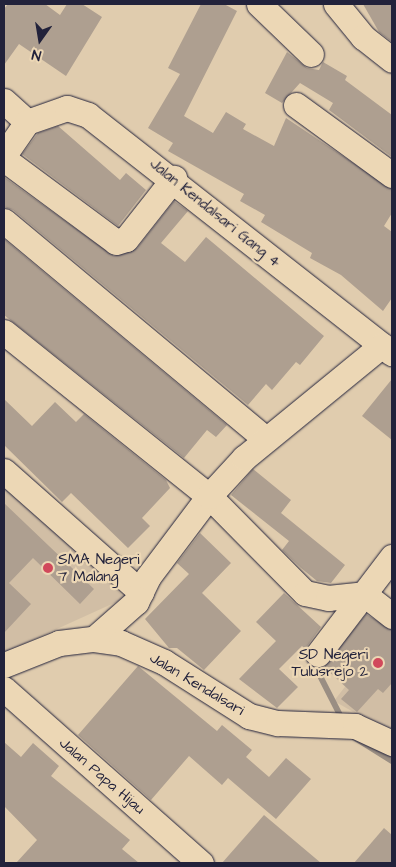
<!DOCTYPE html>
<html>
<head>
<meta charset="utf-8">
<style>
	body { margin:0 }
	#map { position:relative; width:396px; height:867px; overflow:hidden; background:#e0ccae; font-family:"Architects Daughter",sans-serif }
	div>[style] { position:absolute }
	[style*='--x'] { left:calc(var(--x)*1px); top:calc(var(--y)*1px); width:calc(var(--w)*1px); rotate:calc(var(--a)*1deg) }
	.built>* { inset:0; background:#d1bea5 }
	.stream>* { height:6px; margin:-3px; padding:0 3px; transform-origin:3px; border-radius:3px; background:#9a8e83 }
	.building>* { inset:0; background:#ae9f90 }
	.roads { filter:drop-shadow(0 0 1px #22223b) drop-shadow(0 0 1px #22223b) }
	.minor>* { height:25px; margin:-12.5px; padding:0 12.5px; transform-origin:12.5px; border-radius:12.5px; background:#ecd7b5 }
	.dots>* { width:14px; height:14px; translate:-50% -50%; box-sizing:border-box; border:2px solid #ecd7b5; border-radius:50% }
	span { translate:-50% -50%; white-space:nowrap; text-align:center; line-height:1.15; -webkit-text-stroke:4.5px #ecd7b5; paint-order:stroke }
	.street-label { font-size:15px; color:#22223b }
	.poi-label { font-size:15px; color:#22223b }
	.left { translate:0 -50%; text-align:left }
	.right { translate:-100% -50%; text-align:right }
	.frame { position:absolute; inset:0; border:5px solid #22223b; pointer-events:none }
	.north { position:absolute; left:15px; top:15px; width:50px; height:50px; -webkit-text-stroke:4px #ecd7b5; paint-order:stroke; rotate:193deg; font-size:14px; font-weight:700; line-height:20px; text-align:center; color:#22223b }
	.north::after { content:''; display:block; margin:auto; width:18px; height:22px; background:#22223b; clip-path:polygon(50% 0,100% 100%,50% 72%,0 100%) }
</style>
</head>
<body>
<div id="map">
	<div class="built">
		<i style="clip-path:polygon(4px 483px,125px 598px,4px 653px)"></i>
		<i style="clip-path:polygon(392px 626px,392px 734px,334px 701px)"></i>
	</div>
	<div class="stream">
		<i style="--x:316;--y:668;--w:55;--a:63"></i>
		<i style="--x:352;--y:736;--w:47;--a:32"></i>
	</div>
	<div class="building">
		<i style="clip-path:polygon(8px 4px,45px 4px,60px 15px,67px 4px,82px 4px,102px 17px,66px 76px,19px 44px,4px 65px,4px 9px)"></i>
		<i style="clip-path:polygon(201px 4px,224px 4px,237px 11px,184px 116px,213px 133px,226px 112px,246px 124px,243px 129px,274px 146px,286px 118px,392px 189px,392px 213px,384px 226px,392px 232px,392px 298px,383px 311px,341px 275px,310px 258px,312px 253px,261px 222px,265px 215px,240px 201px,244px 194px,168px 151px,173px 143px,148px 128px,180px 74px,168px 68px)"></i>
		<i style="clip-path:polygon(363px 4px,392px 4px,392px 42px,379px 32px)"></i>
		<i style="clip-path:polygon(287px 52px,307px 68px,319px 70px,323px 62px,347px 76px,345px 80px,392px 115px,392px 157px,329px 110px,333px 103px,300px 83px,282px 103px,265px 93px)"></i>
		<i style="clip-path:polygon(58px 126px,120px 180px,126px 173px,146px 190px,118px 226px,22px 154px,38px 133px)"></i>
		<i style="clip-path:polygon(4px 177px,114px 256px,137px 248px,174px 201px,188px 211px,161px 243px,185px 262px,206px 237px,324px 336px,300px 365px,296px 362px,272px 390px,266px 384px,248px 405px,13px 210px,4px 207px)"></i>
		<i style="clip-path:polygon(4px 239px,227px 425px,216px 437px,207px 430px,184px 458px,4px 315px)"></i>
		<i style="clip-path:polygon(392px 379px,392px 440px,362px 416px)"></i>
		<i style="clip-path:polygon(4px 399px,32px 426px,55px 402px,76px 422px,84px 414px,166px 480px,170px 488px,142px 518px,150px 526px,128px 548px,71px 493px,62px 502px,4px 445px)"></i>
		<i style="clip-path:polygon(253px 469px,291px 500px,281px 513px,345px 565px,331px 583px,317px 581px,301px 568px,282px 550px,289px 541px,231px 495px)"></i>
		<i style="clip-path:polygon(4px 503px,94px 589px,80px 604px,33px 558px,9px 583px,31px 604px,4px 633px)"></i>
		<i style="clip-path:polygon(200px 533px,231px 563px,202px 593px,241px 631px,204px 670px,177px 648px,169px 648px,145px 619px,189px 574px,177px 563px)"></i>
		<i style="clip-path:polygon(284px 593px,321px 627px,305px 649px,302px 646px,279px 669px,298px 687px,277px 708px,239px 679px,276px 641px,256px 622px)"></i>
		<i style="clip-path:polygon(366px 614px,392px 630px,392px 683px,383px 693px,378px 689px,357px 712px,341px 699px,349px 690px,324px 667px)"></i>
		<i style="clip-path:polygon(138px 666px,217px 731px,222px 725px,252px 750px,246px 757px,269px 777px,286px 758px,311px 779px,276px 819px,228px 778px,222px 785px,189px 756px,151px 800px,78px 735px)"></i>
		<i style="clip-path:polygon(4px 742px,21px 757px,33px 743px,59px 766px,51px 776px,130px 840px,122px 849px,139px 863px,16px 863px,37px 840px,4px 806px)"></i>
		<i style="clip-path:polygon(264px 815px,321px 863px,222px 863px)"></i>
		<i style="clip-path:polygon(384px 828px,392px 835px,392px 863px,354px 863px)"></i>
	</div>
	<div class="roads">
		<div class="minor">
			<i style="--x:259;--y:4;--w:72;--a:43.9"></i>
			<i style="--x:336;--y:4;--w:43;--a:50.7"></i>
			<i style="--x:363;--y:37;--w:37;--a:38"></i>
			<i style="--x:4;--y:101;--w:31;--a:42"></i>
			<i style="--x:296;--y:105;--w:119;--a:36.1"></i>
			<i style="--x:27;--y:122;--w:42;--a:-19.3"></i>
			<i style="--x:67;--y:108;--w:22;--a:18"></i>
			<i style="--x:88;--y:115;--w:386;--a:38.1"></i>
			<i style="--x:4;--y:155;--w:40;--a:-55.1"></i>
			<i style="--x:4;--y:159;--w:139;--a:36.5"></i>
			<i style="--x:116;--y:242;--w:10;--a:-17"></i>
			<i style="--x:126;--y:239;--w:78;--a:-51.8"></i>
			<i style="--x:4;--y:221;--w:341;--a:39.8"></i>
			<i style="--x:4;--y:332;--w:263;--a:38.7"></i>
			<i style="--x:209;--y:496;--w:136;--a:45.3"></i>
			<i style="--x:305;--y:593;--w:24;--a:12"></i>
			<i style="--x:328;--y:598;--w:36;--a:-6"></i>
			<i style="--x:364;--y:594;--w:36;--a:38"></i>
			<i style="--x:4;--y:471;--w:183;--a:41.5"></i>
			<i style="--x:94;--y:639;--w:56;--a:-41.4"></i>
			<i style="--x:136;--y:602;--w:28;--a:-64"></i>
			<i style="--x:148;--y:577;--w:101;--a:-53"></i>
			<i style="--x:209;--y:496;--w:52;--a:-47.4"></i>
			<i style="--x:244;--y:458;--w:178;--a:-39.3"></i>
			<i style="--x:318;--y:654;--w:122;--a:-52.7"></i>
			<i style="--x:4;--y:665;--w:59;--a:-21.8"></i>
			<i style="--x:59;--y:643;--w:35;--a:-7"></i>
			<i style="--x:94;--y:639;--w:27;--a:8"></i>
			<i style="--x:121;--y:643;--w:47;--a:23.8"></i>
			<i style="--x:164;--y:662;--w:101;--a:32.4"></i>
			<i style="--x:249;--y:716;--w:30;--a:14"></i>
			<i style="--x:278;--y:723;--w:77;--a:2.2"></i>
			<i style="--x:355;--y:726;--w:41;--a:24.7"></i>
			<i style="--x:4;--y:689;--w:263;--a:41.5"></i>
		</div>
	</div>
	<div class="dots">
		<i style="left:48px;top:568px;background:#d1495b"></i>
		<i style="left:378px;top:663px;background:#d1495b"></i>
	</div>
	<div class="street-label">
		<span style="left:215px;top:213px;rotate:39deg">Jalan Kendalsari Gang 4</span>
		<span style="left:197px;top:684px;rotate:31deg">Jalan Kendalsari</span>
		<span style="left:102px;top:776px;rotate:41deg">Jalan Papa Hijau</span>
	</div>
	<div class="poi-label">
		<span class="left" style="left:58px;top:568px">SMA Negeri<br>7 Malang</span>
		<span class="right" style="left:368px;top:663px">SD Negeri<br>Tulusrejo 2</span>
	</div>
	<div class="frame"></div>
	<div class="north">N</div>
</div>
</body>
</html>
